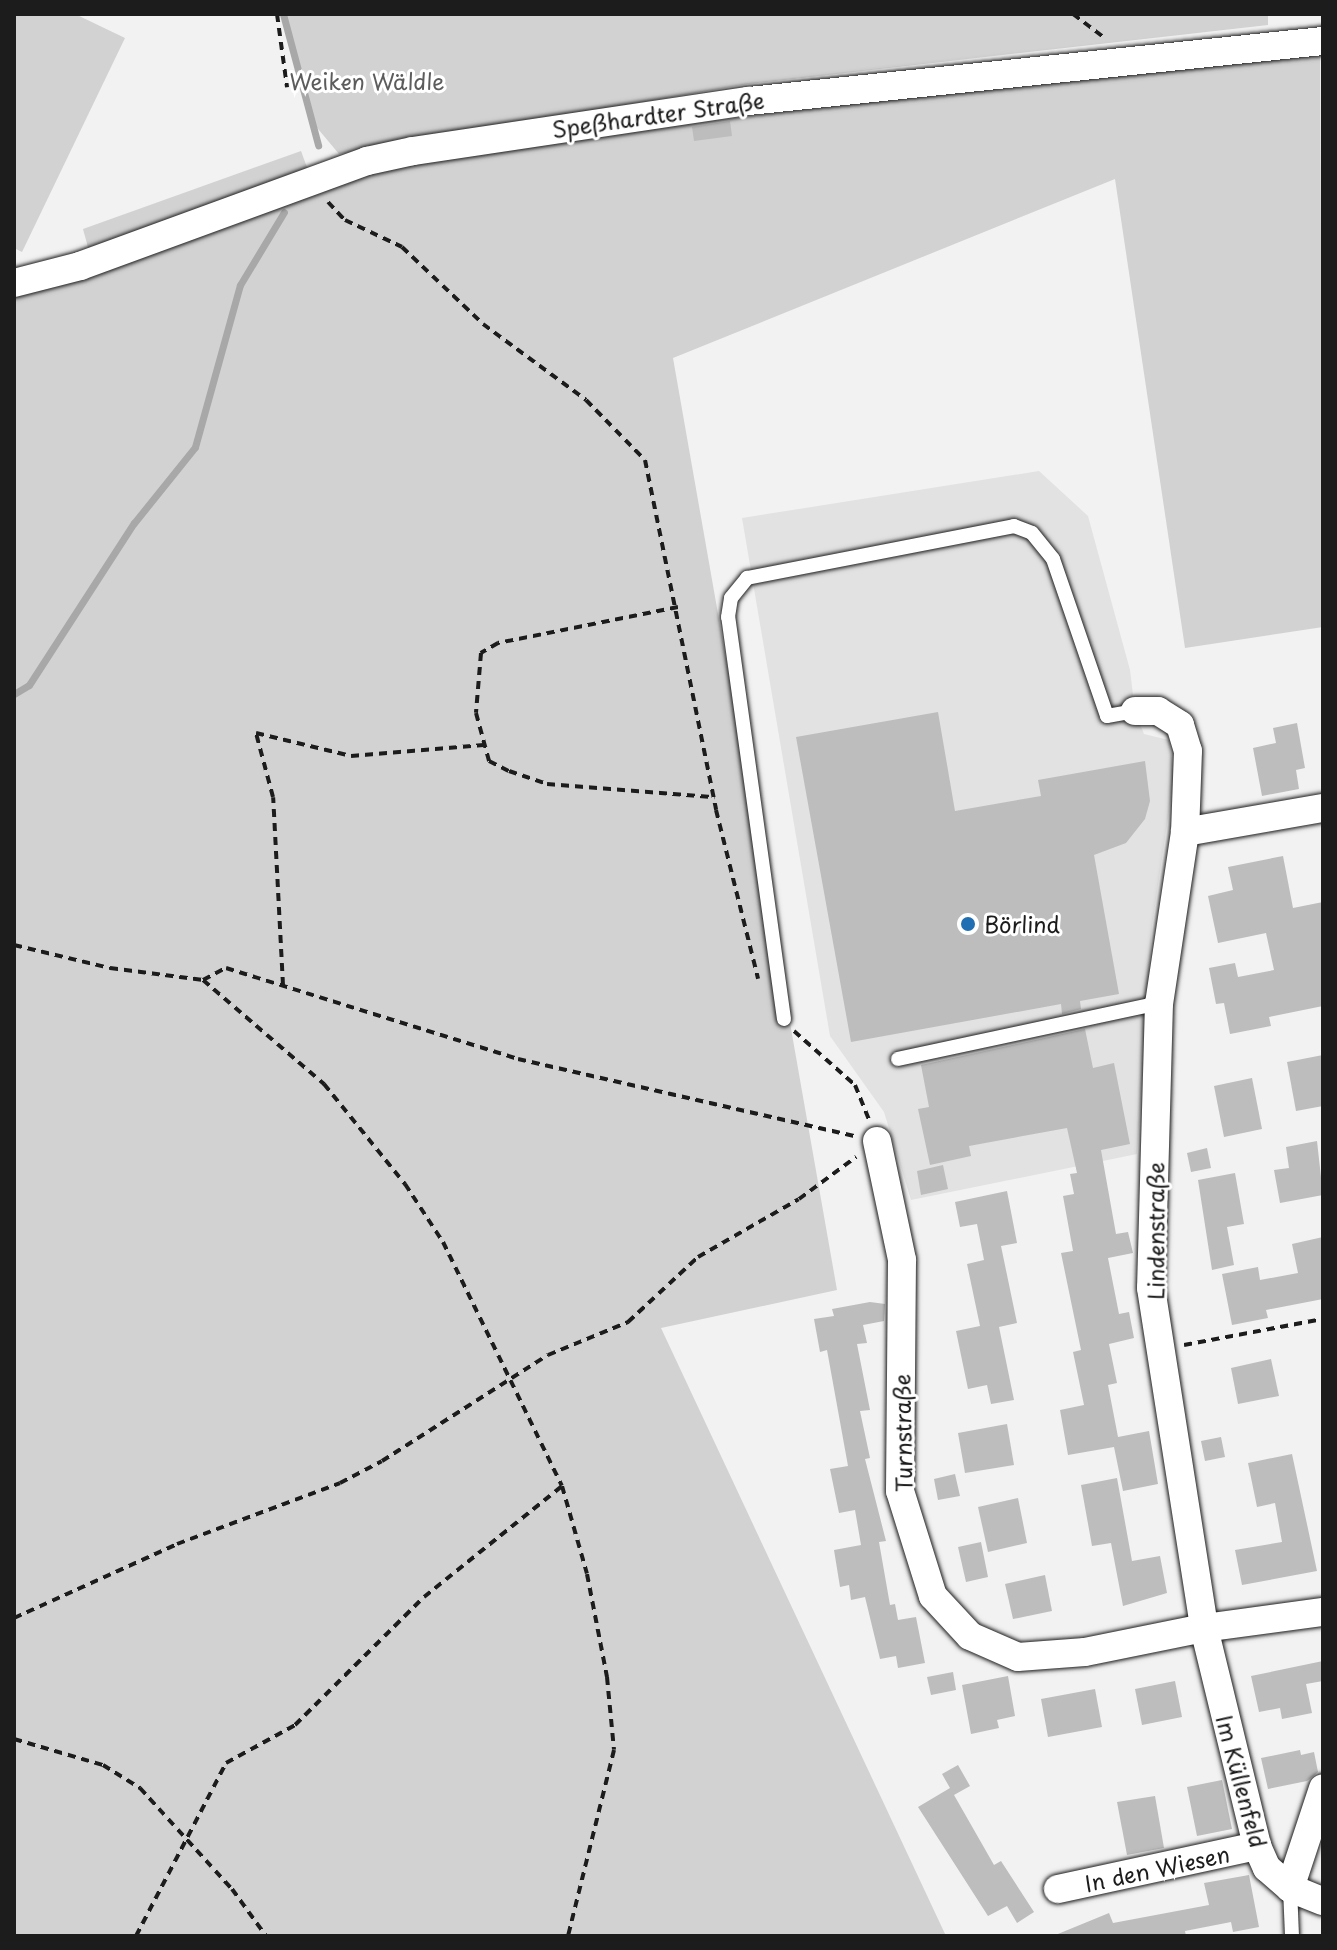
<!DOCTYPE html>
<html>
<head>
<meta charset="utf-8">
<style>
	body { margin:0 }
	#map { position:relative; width:1337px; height:1950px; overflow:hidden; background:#f2f2f2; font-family:"Playpen Sans",sans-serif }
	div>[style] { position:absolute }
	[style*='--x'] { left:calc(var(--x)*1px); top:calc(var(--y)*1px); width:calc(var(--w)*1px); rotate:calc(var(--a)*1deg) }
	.built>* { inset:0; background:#e2e2e2 }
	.green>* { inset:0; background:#d2d2d2 }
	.stream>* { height:7px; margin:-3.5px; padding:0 3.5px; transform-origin:3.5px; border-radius:3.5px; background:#a8a8a8 }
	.building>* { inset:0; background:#bdbdbd }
	.path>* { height:4px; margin-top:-2px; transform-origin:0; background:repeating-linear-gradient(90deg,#1c1c1c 0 8px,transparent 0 14px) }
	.roads { filter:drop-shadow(0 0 2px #1c1c1c) drop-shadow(0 0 2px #1c1c1c) }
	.lane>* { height:14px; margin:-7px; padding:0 7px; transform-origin:7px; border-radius:7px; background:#fff }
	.street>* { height:28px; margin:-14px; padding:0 14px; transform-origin:14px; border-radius:14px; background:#fff }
	.dots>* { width:22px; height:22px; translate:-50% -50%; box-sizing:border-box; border:4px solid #fff; border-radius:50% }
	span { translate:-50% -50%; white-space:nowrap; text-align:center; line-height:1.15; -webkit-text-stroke:6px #fff; paint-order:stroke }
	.park-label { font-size:22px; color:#5c5c5c }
	.street-label { font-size:22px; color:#1c1c1c }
	.poi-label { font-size:22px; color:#1c1c1c }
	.left { translate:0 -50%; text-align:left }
	.frame { position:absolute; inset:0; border:16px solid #1c1c1c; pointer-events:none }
</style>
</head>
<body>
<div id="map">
	<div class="built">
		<i style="clip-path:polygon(1039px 471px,1088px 516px,1130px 670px,1135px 711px,1144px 734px,1169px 740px,1174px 777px,1152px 926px,1137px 1154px,911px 1200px,884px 1112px,830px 1036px,742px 518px)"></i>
	</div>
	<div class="green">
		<i style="clip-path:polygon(14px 14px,75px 14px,125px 38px,22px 252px,14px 248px)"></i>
		<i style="clip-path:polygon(283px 14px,1268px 14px,1268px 25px,748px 84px,339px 154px,308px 117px)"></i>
		<i style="clip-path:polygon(1320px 46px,1323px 627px,1185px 648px,1115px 179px,673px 358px,837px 1290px,661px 1328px,946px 1936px,14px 1936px,14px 294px,336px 178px,442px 154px)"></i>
		<i style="clip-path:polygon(301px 151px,308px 170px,89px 251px,83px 229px)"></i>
	</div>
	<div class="stream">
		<i style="--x:283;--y:14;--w:136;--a:75"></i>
		<i style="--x:14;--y:694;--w:17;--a:-31"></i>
		<i style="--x:29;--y:685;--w:193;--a:-57.1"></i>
		<i style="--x:134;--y:523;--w:97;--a:-51.2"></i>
		<i style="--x:195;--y:447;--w:168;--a:-74.5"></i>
		<i style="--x:240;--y:285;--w:85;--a:-58.9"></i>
	</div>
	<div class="building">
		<i style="clip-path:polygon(730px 121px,732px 136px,694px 141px,692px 127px)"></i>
		<i style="clip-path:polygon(938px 712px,955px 811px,1041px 796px,1038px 780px,1145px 761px,1150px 801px,1145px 819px,1126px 843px,1094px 855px,1119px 994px,1080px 1001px,1081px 1009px,1062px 1014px,1061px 1004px,851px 1042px,796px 737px)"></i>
		<i style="clip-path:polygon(1297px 723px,1305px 768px,1296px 770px,1299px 789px,1262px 796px,1253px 748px,1276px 743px,1273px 728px)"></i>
		<i style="clip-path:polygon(1283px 856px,1293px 908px,1323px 902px,1323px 1006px,1269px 1017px,1271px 1026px,1230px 1034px,1224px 1003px,1216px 1004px,1209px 968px,1235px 963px,1238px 977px,1274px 970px,1266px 933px,1218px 943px,1208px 896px,1233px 890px,1228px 867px)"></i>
		<i style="clip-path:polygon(1085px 1029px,1093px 1068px,1114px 1063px,1130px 1144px,1101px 1150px,1116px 1234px,1128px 1232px,1133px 1253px,1108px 1258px,1119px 1314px,1129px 1312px,1134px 1338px,1109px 1344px,1117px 1383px,1108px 1385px,1118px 1437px,1149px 1431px,1158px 1484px,1123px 1491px,1114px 1447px,1068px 1455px,1060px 1410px,1084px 1405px,1073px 1352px,1081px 1350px,1061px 1253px,1073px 1251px,1063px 1196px,1074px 1194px,1070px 1174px,1077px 1173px,1067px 1128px,969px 1146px,971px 1156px,930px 1165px,918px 1109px,929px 1107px,921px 1065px)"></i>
		<i style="clip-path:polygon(1323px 1055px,1323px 1106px,1296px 1111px,1287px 1062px)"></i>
		<i style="clip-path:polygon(1252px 1078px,1262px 1129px,1224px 1137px,1214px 1086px)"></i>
		<i style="clip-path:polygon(1317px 1141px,1323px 1195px,1280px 1203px,1274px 1170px,1289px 1168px,1286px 1147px)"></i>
		<i style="clip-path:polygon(1207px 1148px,1211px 1168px,1191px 1172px,1187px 1153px)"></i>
		<i style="clip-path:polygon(943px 1165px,948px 1189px,921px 1195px,917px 1171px)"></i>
		<i style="clip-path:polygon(1235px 1173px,1244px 1224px,1227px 1227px,1234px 1265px,1212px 1270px,1198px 1180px)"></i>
		<i style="clip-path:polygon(1007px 1191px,1017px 1243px,1001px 1246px,1017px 1323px,999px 1327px,1014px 1400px,991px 1404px,987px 1385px,968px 1389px,956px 1331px,980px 1326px,967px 1264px,984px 1260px,977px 1224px,960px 1227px,955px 1202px)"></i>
		<i style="clip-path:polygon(1323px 1237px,1323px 1299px,1266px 1310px,1268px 1318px,1232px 1325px,1222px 1274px,1258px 1267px,1260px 1280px,1298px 1273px,1292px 1244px)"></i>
		<i style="clip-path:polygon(870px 1302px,885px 1304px,884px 1321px,863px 1325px,867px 1343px,857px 1344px,870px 1410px,860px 1411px,870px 1458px,865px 1459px,886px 1541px,879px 1542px,890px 1605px,895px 1604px,898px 1620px,916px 1617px,925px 1663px,898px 1668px,896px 1656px,880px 1659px,865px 1597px,851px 1600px,849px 1585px,840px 1587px,834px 1550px,861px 1545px,855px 1510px,839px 1513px,830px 1469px,848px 1466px,827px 1350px,820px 1352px,814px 1319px,834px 1316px,832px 1309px)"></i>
		<i style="clip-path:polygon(1271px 1359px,1279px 1396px,1238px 1404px,1231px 1368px)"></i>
		<i style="clip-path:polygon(1007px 1424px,1014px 1465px,965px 1473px,958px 1433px)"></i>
		<i style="clip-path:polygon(1221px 1437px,1225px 1457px,1205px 1461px,1201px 1441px)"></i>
		<i style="clip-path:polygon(1292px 1454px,1317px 1571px,1242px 1585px,1235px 1550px,1282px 1542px,1275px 1503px,1257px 1507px,1248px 1463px)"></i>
		<i style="clip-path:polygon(955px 1474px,960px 1496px,938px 1500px,934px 1479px)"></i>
		<i style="clip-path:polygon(1117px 1478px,1132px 1561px,1160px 1556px,1167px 1593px,1123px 1606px,1111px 1543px,1092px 1546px,1081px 1485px)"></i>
		<i style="clip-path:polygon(1018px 1498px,1027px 1543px,988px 1552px,978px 1507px)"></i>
		<i style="clip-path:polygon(981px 1542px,988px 1577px,966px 1582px,958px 1547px)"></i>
		<i style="clip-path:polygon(1045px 1575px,1052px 1611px,1013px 1619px,1005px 1584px)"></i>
		<i style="clip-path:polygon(1323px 1661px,1323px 1681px,1306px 1684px,1312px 1713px,1282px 1719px,1280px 1708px,1259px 1712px,1251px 1676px)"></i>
		<i style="clip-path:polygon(953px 1672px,956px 1690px,931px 1695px,927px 1677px)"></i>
		<i style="clip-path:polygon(1008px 1676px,1015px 1716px,997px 1720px,999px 1728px,971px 1734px,962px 1685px)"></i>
		<i style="clip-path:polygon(1175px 1681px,1182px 1717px,1142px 1725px,1135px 1689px)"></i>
		<i style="clip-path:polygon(1095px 1689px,1102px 1727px,1048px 1737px,1041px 1699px)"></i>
		<i style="clip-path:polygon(1300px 1750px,1301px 1755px,1314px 1752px,1318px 1772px,1307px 1781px,1268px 1789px,1261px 1758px)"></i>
		<i style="clip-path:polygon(958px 1765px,970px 1786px,954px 1795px,994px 1865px,1001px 1861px,1034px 1912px,1017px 1923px,1007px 1906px,988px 1916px,918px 1807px,950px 1788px,942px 1774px)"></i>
		<i style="clip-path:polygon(1222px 1780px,1232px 1829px,1197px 1836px,1187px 1787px)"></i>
		<i style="clip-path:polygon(1155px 1796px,1164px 1848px,1127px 1855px,1117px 1802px)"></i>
		<i style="clip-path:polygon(1249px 1875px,1259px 1927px,1233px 1932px,1231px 1922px,1185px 1931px,1186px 1936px,1053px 1936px,1109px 1913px,1113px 1923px,1209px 1905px,1204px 1883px)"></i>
	</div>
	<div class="path">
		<i style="--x:277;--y:14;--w:74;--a:82.2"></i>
		<i style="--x:1073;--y:14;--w:41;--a:37.1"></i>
		<i style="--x:328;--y:202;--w:25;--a:47"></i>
		<i style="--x:345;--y:220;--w:63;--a:25.3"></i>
		<i style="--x:402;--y:247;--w:112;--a:43.5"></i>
		<i style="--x:483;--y:324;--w:128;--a:36.4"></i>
		<i style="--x:586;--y:400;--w:84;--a:45.5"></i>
		<i style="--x:645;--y:460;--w:357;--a:78.5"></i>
		<i style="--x:716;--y:810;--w:174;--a:76"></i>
		<i style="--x:678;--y:607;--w:184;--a:168.7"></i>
		<i style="--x:498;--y:643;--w:20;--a:150"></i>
		<i style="--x:481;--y:653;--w:60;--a:94.8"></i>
		<i style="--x:476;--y:713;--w:50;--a:74.8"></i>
		<i style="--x:489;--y:761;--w:22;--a:27"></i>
		<i style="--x:509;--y:771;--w:40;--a:18.9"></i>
		<i style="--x:547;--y:784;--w:168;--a:4.5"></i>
		<i style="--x:14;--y:945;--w:99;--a:13.5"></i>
		<i style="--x:110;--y:968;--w:94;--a:7.4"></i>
		<i style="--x:203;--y:980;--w:160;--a:40.7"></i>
		<i style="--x:324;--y:1084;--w:129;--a:51"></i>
		<i style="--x:405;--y:1184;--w:69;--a:56.8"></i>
		<i style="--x:443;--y:1242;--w:271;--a:64"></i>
		<i style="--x:562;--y:1486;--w:91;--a:74.1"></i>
		<i style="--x:587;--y:1574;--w:105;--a:79"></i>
		<i style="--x:607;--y:1677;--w:73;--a:84.5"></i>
		<i style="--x:614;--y:1750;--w:192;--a:103.9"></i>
		<i style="--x:203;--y:980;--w:26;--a:-28"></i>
		<i style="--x:226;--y:968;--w:306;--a:17.3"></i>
		<i style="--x:518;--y:1059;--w:346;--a:12.9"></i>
		<i style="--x:283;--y:985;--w:188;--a:-93"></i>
		<i style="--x:273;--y:797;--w:66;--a:-104.9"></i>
		<i style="--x:256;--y:733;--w:98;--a:13.6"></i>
		<i style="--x:351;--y:756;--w:133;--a:-4.7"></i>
		<i style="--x:794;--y:1031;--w:81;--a:41.5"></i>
		<i style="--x:855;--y:1085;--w:38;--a:68"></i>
		<i style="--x:1184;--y:1345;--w:141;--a:-10.6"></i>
		<i style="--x:14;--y:1618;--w:179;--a:-24.4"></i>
		<i style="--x:177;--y:1544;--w:174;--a:-20.5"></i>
		<i style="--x:340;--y:1483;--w:47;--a:-27.6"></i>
		<i style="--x:382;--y:1461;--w:197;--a:-32.6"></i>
		<i style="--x:548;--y:1355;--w:87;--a:-22.4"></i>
		<i style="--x:628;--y:1322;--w:96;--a:-42.9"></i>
		<i style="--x:698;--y:1257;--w:116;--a:-29.9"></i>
		<i style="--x:799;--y:1199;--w:71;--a:-36.4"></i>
		<i style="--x:14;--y:1739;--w:93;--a:16.3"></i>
		<i style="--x:103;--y:1765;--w:44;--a:31.9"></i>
		<i style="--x:140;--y:1788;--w:137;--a:47.7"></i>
		<i style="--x:232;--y:1889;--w:58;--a:54.1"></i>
		<i style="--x:136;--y:1936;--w:195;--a:-62.5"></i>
		<i style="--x:226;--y:1763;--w:79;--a:-28.8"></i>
		<i style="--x:295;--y:1725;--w:182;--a:-44.8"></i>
		<i style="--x:424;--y:1597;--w:177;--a:-38.8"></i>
	</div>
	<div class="roads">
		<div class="lane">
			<i style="--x:784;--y:1019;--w:406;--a:-97.9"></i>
			<i style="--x:728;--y:617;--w:19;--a:-81"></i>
			<i style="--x:731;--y:598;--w:26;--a:-51"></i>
			<i style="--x:747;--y:578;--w:272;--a:-11"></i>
			<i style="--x:1014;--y:526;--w:19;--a:21"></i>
			<i style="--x:1032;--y:533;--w:33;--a:51"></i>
			<i style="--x:1053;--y:559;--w:166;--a:71"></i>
			<i style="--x:1107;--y:716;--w:28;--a:-10"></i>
			<i style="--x:898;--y:1059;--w:267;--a:-12.1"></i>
			<i style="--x:1290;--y:1888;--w:48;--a:87.6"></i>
		</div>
		<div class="street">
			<i style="--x:14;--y:283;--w:68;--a:-14.4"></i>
			<i style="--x:80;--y:266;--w:306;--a:-20.1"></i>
			<i style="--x:367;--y:161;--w:47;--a:-12.3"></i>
			<i style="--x:413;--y:151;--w:340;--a:-8.5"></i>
			<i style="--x:749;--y:101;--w:577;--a:-5.97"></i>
			<i style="--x:1135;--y:711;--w:23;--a:0"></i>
			<i style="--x:1158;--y:711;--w:26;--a:32"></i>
			<i style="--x:1180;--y:725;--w:27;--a:73"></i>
			<i style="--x:1188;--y:751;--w:81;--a:92.1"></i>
			<i style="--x:1185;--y:832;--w:173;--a:98.6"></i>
			<i style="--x:1159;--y:1003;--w:285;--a:91.6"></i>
			<i style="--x:1151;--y:1288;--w:344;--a:81.1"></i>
			<i style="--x:1204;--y:1628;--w:224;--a:76.3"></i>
			<i style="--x:1257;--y:1846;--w:24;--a:66"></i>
			<i style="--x:1267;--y:1868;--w:30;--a:41"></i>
			<i style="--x:1290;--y:1888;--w:35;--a:22"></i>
			<i style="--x:1185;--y:832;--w:140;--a:-9.9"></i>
			<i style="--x:877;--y:1141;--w:122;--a:78.1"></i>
			<i style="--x:902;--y:1260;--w:231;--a:90.5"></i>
			<i style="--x:900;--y:1491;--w:110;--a:72.6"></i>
			<i style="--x:933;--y:1596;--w:54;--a:47.2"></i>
			<i style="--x:970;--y:1636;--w:52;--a:23.6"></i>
			<i style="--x:1018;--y:1657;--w:67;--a:-4.3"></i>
			<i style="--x:1085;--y:1652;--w:121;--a:-11.4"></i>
			<i style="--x:1204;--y:1628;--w:120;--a:-7.7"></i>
			<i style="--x:1290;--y:1888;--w:105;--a:-71.7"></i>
			<i style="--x:1058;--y:1889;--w:204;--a:-12.2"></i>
		</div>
	</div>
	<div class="dots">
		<i style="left:968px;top:924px;background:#1f6fb2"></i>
	</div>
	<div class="park-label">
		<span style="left:367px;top:81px">Weiken Wäldle</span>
	</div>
	<div class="street-label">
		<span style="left:658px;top:114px;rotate:-8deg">Speßhardter Straße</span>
		<span style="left:1155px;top:1231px;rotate:-90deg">Lindenstraße</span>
		<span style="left:902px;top:1433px;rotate:-91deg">Turnstraße</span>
		<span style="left:1242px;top:1781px;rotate:75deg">Im Küllenfeld</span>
		<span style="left:1157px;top:1868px;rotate:-12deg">In den Wiesen</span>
	</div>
	<div class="poi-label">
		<span class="left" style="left:984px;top:924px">Börlind</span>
	</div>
	<div class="frame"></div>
</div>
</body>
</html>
